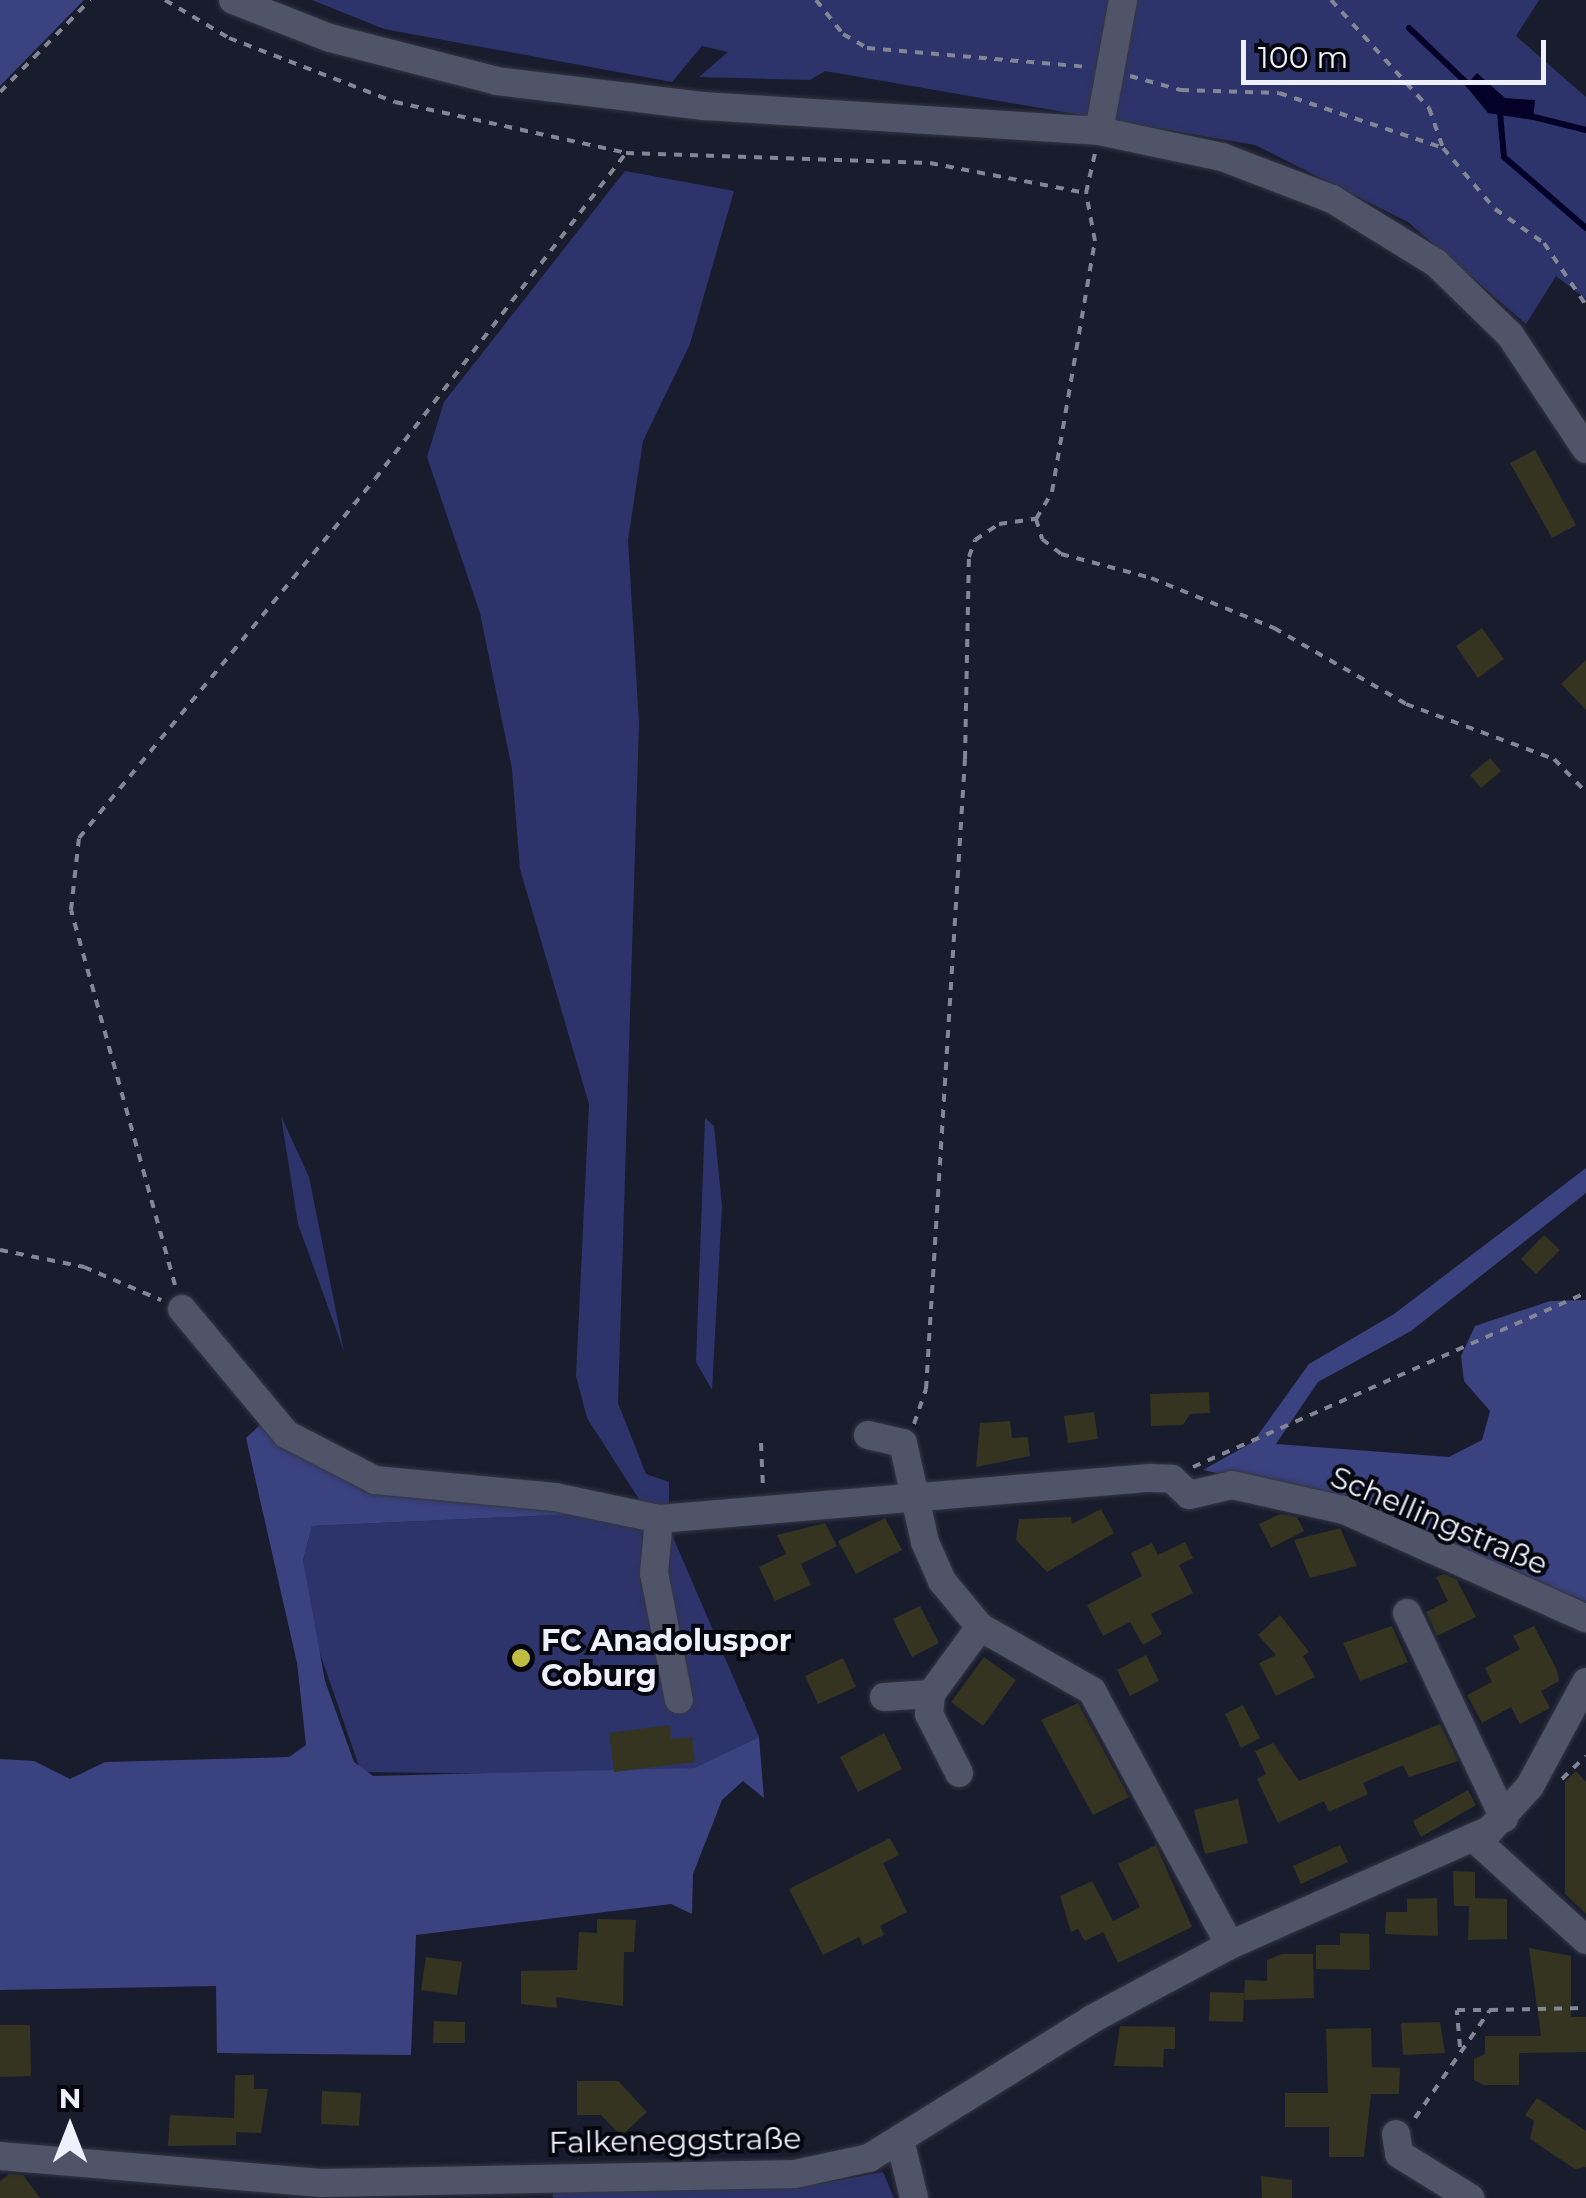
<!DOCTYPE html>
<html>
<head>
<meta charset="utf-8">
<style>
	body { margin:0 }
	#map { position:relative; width:1586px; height:2198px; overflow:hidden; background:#191c2d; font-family:Montserrat,sans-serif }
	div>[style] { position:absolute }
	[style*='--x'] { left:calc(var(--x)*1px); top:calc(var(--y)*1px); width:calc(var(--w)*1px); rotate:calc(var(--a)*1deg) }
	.green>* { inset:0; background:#2d346c }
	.forest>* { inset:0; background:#3a4280 }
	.water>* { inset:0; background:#040027 }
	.stream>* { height:6px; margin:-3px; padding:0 3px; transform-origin:3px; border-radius:3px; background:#040027 }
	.building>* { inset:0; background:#343420 }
	.path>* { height:4px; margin-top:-2px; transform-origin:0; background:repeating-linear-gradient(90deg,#838695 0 8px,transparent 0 16px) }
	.roads { filter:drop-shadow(0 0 2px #343543) drop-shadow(0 0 2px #343543) }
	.minor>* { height:28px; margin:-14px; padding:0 14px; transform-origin:14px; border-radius:14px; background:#505468 }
	.dots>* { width:28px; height:28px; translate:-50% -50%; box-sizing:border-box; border:5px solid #06070e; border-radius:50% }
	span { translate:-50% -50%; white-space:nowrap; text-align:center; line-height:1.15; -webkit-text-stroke:8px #06070e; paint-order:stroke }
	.street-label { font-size:30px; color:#eef1fd }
	.poi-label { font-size:30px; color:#eef1fd; font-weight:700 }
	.left { translate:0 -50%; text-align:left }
	.north { position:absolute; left:20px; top:2078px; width:100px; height:100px; -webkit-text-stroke:8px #06070e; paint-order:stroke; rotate:0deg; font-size:28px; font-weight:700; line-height:40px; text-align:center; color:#eef1fd }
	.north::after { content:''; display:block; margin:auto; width:35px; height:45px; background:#eef1fd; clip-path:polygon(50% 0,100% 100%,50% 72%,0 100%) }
	.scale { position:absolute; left:1241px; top:40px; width:305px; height:45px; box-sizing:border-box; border:5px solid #eef1fd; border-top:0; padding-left:12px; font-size:30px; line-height:35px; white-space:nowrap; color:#eef1fd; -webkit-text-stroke:8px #06070e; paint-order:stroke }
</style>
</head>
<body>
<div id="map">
	<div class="green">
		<i style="clip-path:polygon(312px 0,1539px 0,1516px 36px,1586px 97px,1586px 299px,1556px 276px,1526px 324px,1408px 222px,1255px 145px,825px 71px,810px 80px,699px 77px,728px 52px,702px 46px,672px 82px,384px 29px)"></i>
		<i style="clip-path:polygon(625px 171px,734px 191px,690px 344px,643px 441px,628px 540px,639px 723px,618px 1403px,646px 1474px,669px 1482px,669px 1509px,644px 1507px,587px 1418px,576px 1376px,589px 1104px,520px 869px,512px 769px,480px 613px,427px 457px,444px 402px)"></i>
		<i style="clip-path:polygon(281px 1116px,309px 1177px,344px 1351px,298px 1224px)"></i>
		<i style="clip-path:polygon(705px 1118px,714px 1126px,722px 1206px,712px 1390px,696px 1362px)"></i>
		<i style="clip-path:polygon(579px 1514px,669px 1528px,759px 1737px,694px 1768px,611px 1775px,361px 1772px,314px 1636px,303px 1560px,312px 1526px)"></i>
		<i style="clip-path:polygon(883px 2172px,894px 2198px,553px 2198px,552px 2187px,811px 2185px)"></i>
	</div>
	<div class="forest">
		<i style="clip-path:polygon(0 0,84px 0,0 86px)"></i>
		<i style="clip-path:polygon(1586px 1168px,1586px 1193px,1411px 1331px,1318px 1382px,1276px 1444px,1449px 1457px,1482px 1440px,1490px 1411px,1464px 1381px,1461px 1356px,1475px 1326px,1550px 1301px,1586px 1300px,1586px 1602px,1331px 1498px,1203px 1470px,1253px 1442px,1309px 1364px,1394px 1314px)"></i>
		<i style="clip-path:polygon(262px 1423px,331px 1468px,579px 1514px,312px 1526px,303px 1560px,325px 1681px,354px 1762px,373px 1776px,694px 1768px,759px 1737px,764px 1798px,743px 1781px,722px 1800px,693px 1874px,692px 1914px,671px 1904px,416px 1935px,411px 2055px,217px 2053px,216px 1986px,0 1990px,0 1759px,34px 1761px,70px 1779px,105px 1762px,289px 1757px,306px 1745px,297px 1663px,246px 1438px)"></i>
	</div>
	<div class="water">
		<i style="clip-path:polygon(1477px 73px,1505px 98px,1535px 100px,1533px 120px,1488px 113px,1466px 86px)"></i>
	</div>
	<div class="stream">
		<i style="--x:1409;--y:28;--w:87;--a:43.6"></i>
		<i style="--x:1500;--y:113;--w:44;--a:84.8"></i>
		<i style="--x:1504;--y:157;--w:108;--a:40.9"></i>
		<i style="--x:1526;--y:115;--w:62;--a:14"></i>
	</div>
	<div class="building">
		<i style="clip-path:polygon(1535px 450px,1576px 525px,1552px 538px,1510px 463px)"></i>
		<i style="clip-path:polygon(1482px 628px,1504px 659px,1478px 678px,1456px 646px)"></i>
		<i style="clip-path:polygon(1586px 660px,1586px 710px,1561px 684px)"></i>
		<i style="clip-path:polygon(1490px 758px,1501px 771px,1481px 788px,1470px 775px)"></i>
		<i style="clip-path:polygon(1544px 1235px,1560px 1250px,1536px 1274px,1521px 1259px)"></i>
		<i style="clip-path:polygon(1209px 1392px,1210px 1413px,1190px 1414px,1183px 1425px,1151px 1426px,1150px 1394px)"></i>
		<i style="clip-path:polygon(1094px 1412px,1098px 1439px,1068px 1443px,1064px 1416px)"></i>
		<i style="clip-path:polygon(1010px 1421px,1012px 1438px,1028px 1437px,1030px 1456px,976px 1467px,980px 1423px)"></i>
		<i style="clip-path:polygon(1101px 1509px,1114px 1533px,1047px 1572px,1016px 1540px,1019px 1519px,1071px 1517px,1072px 1524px)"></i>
		<i style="clip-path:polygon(1280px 1514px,1297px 1517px,1304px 1531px,1271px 1548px,1259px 1524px)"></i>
		<i style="clip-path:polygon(885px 1518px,902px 1550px,856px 1574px,838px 1541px)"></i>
		<i style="clip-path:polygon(825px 1523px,837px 1546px,801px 1564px,811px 1585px,775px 1601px,759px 1567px,786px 1554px,777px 1535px)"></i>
		<i style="clip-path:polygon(1340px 1528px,1357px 1566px,1310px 1578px,1294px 1540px)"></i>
		<i style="clip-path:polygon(1185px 1542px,1193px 1558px,1179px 1565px,1193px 1593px,1151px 1614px,1162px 1634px,1143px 1645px,1130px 1622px,1103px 1636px,1087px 1605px,1142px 1576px,1131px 1553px,1152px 1543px,1158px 1555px)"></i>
		<i style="clip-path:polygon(1444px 1574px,1457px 1580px,1476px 1617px,1437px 1636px,1426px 1612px,1448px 1601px,1436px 1577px)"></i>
		<i style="clip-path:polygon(920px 1606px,939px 1643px,912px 1657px,893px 1619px)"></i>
		<i style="clip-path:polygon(1280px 1615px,1309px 1652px,1303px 1656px,1315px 1677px,1276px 1696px,1259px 1663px,1276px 1655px,1258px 1635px)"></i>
		<i style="clip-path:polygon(1392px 1626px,1408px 1662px,1360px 1681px,1343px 1643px)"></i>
		<i style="clip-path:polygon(1534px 1626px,1557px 1670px,1559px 1681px,1541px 1691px,1550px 1708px,1520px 1724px,1511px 1707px,1482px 1723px,1467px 1695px,1492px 1682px,1485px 1668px,1520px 1649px,1513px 1636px)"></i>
		<i style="clip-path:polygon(1146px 1655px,1159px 1681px,1130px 1696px,1117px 1670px)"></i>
		<i style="clip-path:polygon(984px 1657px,1016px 1680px,983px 1726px,951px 1702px)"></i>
		<i style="clip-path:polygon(843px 1658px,856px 1687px,818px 1704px,805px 1676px)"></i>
		<i style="clip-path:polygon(1078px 1703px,1129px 1797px,1093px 1815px,1041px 1720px)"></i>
		<i style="clip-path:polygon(1243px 1705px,1260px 1738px,1241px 1748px,1225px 1714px)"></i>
		<i style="clip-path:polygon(1440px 1724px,1458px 1761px,1409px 1777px,1403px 1765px,1363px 1783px,1368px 1794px,1329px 1812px,1324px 1801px,1278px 1823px,1257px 1779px,1266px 1774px,1255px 1751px,1273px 1743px,1299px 1781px)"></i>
		<i style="clip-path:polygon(670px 1725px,671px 1739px,692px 1737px,695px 1762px,614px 1772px,609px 1733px)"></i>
		<i style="clip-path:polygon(884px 1733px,902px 1769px,858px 1792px,840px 1757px)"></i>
		<i style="clip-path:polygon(1576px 1771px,1586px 1782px,1586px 1914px,1565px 1894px,1565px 1782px)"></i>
		<i style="clip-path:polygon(1468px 1790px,1476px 1805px,1421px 1837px,1413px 1821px)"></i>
		<i style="clip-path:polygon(1238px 1799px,1248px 1843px,1205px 1854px,1194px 1810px)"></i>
		<i style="clip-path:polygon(890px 1838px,899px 1855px,883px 1863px,907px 1912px,880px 1926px,884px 1935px,863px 1945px,859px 1937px,823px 1955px,789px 1889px)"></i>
		<i style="clip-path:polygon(1156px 1845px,1192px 1927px,1118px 1963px,1103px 1932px,1085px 1941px,1078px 1929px,1071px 1932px,1060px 1896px,1092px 1881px,1113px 1921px,1140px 1907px,1118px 1864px)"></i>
		<i style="clip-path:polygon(1340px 1845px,1348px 1862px,1301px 1884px,1293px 1866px)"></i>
		<i style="clip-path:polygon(1453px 1871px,1475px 1872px,1475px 1898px,1507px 1899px,1507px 1939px,1468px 1940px,1469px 1906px,1454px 1906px)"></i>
		<i style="clip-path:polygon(1437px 1898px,1438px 1936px,1385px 1934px,1386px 1912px,1407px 1912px,1407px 1899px)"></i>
		<i style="clip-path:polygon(597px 1919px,636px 1920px,634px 1952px,624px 1952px,623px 2006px,556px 1997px,557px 2008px,521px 2004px,521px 1971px,577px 1970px,579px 1932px,597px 1933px)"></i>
		<i style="clip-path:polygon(1340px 1933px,1369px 1934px,1370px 1970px,1316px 1969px,1316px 1945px,1340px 1945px)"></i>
		<i style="clip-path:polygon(1529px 1948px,1571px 1956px,1571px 2017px,1586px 2017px,1586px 2052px,1519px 2053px,1519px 2085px,1484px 2085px,1474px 2080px,1474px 2059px,1485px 2054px,1485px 2036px,1541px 2036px)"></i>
		<i style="clip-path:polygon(1282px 1954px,1313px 1954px,1314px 1998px,1244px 2000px,1245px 1980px,1267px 1981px,1267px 1960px)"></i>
		<i style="clip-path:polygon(426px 1957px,462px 1962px,457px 1995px,421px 1990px)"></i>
		<i style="clip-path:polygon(1210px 1992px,1244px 1993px,1243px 2022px,1209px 2021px)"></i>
		<i style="clip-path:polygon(434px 2021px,465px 2022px,465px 2043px,433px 2043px)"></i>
		<i style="clip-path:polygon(1440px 2022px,1445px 2053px,1403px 2055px,1401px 2023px)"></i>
		<i style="clip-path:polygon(0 2025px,30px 2025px,31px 2076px,0 2077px)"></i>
		<i style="clip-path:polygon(1120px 2026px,1175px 2027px,1175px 2049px,1164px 2049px,1163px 2067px,1114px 2066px)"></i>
		<i style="clip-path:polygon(1371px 2028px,1372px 2067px,1400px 2068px,1399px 2094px,1371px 2094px,1364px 2157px,1329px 2157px,1329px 2127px,1285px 2127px,1285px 2093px,1328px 2093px,1326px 2029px)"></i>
		<i style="clip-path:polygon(235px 2075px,254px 2075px,254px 2089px,268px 2089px,261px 2133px,236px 2132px,236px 2145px,168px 2146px,170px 2115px,234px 2118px)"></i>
		<i style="clip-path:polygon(577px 2081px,618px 2081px,647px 2112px,621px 2136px,601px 2115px,577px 2115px)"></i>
		<i style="clip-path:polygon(322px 2091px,361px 2093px,359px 2126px,321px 2124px)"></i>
		<i style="clip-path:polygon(1537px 2098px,1586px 2131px,1586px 2167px,1575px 2169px,1530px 2139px,1534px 2121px,1525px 2115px)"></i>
		<i style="clip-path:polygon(9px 2174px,23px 2175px,40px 2198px,0 2198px,0 2181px)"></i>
		<i style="clip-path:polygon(1261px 2176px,1292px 2180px,1292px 2198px,1262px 2198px)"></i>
	</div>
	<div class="path">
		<i style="--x:165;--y:0;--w:74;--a:30.7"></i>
		<i style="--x:229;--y:38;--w:178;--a:21.1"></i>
		<i style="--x:395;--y:102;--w:237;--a:12.4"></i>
		<i style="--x:626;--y:153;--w:304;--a:1.9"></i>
		<i style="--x:930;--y:163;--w:159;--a:10.9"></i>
		<i style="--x:1086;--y:193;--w:41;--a:-77.3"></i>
		<i style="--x:816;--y:0;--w:43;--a:51.5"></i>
		<i style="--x:843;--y:34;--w:28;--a:30"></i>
		<i style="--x:867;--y:48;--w:221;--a:4.9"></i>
		<i style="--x:1331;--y:0;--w:146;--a:47.8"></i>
		<i style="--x:1429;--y:108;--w:42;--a:70.7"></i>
		<i style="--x:1130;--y:76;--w:53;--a:15.4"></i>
		<i style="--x:1181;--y:90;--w:98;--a:1.8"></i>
		<i style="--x:1279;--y:93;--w:173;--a:18.5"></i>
		<i style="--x:1443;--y:148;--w:80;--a:49.6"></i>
		<i style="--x:1495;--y:209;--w:60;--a:34.8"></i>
		<i style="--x:1544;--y:243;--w:75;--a:55.9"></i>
		<i style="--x:0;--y:92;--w:129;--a:-45.6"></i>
		<i style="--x:1036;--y:519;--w:21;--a:73"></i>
		<i style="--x:1042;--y:539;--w:24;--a:38"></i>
		<i style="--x:1061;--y:554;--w:93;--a:14.9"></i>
		<i style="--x:1151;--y:578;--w:133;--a:22.1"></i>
		<i style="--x:1274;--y:628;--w:152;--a:29.9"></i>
		<i style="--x:1406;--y:704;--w:158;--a:20.4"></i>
		<i style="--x:1554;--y:759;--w:46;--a:45.9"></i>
		<i style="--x:0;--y:1250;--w:86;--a:11.4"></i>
		<i style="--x:84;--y:1267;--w:84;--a:23.2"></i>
		<i style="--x:175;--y:1285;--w:389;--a:-105.5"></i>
		<i style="--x:71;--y:910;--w:72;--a:-83.7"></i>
		<i style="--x:79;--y:838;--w:465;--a:-50.5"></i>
		<i style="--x:375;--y:479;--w:411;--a:-52.4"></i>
		<i style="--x:914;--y:1424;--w:37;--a:-71"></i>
		<i style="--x:926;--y:1389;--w:631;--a:-86.46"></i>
		<i style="--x:965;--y:759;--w:202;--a:-88.9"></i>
		<i style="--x:969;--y:557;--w:18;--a:-71"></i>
		<i style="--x:975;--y:540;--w:29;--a:-34"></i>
		<i style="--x:999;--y:524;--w:37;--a:-8"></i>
		<i style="--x:1036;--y:519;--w:31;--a:-59"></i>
		<i style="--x:1052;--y:492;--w:255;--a:-80.3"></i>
		<i style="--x:1095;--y:241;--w:49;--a:-100.6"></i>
		<i style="--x:761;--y:1443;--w:44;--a:87.4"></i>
		<i style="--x:1193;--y:1467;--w:430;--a:-23.9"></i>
		<i style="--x:1562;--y:1779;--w:33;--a:-44"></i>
		<i style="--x:1460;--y:2047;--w:37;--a:-95"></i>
		<i style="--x:1457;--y:2010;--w:33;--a:0"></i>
		<i style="--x:1415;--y:2118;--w:131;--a:-55.2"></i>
		<i style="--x:1490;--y:2010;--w:96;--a:-1.2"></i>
	</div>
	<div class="roads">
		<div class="minor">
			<i style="--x:233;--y:0;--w:104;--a:21.4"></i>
			<i style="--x:330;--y:38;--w:172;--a:14.4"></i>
			<i style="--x:497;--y:81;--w:209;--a:6.9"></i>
			<i style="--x:704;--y:106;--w:396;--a:3.6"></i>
			<i style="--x:1099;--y:131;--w:126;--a:11.9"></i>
			<i style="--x:1222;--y:157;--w:118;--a:20.9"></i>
			<i style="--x:1332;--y:199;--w:122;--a:31.6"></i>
			<i style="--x:1436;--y:263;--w:103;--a:44.2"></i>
			<i style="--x:1510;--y:335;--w:137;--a:56.3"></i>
			<i style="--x:1099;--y:131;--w:133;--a:-79.6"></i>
			<i style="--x:182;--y:1309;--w:163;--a:50.2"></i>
			<i style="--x:286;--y:1434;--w:100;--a:27.3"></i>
			<i style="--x:375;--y:1480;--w:181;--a:5.4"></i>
			<i style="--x:555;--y:1497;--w:106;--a:11.9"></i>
			<i style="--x:659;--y:1519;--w:492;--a:-4.8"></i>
			<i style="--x:1149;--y:1478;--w:23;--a:2"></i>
			<i style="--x:1172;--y:1479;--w:23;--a:43"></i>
			<i style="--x:1189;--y:1495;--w:44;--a:-13.1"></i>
			<i style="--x:1232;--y:1485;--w:115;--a:12.6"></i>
			<i style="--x:1344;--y:1510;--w:265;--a:24.1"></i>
			<i style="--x:868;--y:1435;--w:36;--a:13"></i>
			<i style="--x:903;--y:1443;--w:101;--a:77.5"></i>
			<i style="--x:925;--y:1542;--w:43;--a:66.4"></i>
			<i style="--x:942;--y:1581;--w:60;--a:50.4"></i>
			<i style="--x:980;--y:1627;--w:129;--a:29.7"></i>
			<i style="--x:1092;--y:1691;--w:289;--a:61.5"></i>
			<i style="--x:659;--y:1519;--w:54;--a:95.3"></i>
			<i style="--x:654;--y:1573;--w:129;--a:78.9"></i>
			<i style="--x:1407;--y:1613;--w:227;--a:64.7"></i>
			<i style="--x:884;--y:1697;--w:47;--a:-3.7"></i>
			<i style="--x:959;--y:1773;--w:66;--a:-117"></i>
			<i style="--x:929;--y:1714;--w:20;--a:-84"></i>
			<i style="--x:931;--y:1694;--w:83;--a:-53.8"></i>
			<i style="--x:1475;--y:1839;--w:150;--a:42.3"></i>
			<i style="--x:1396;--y:2134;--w:20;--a:81"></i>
			<i style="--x:1399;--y:2154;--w:84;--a:31.8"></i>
			<i style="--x:901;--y:2144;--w:56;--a:76.5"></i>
			<i style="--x:0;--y:2156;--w:322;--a:4.8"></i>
			<i style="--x:321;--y:2183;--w:474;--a:-1.1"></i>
			<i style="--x:795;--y:2174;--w:76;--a:-12.2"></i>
			<i style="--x:869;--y:2158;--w:263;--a:-31.9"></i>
			<i style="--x:1092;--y:2019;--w:157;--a:-28.2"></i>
			<i style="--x:1230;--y:1945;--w:284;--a:-23.9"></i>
			<i style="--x:1490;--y:1830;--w:59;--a:-47.7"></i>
			<i style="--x:1530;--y:1786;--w:118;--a:-61.7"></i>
		</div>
	</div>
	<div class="dots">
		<i style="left:521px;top:1658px;background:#bfbe42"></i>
	</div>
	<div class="street-label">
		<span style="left:1439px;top:1521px;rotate:23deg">Schellingstraße</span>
		<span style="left:675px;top:2141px;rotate:-1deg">Falkeneggstraße</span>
	</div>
	<div class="poi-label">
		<span class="left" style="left:541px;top:1658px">FC Anadoluspor<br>Coburg</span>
	</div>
	<div class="north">N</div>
	<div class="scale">100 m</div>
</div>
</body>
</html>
